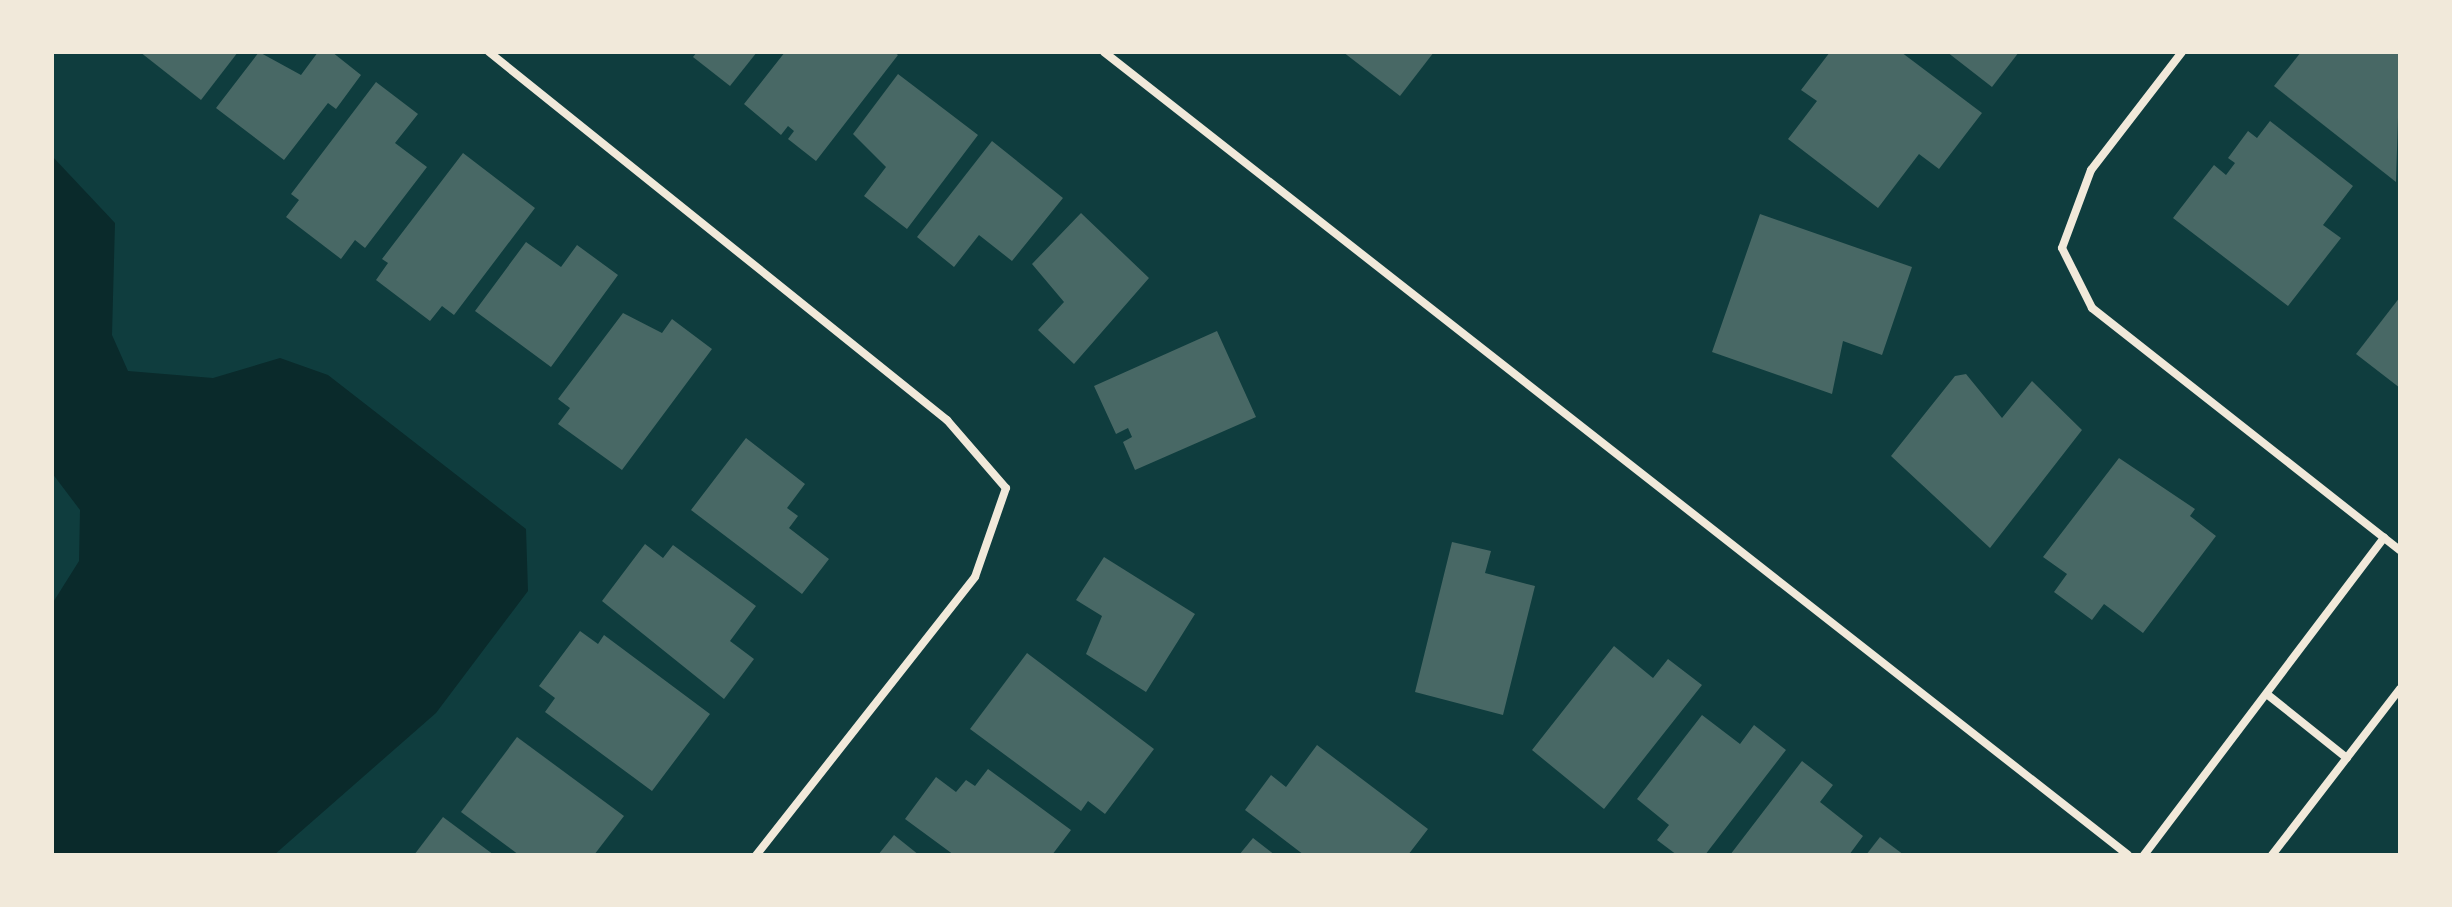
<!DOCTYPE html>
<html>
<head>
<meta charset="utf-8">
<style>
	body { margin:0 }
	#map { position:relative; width:2452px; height:907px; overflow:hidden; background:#0f3d3e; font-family:"Varela Round",sans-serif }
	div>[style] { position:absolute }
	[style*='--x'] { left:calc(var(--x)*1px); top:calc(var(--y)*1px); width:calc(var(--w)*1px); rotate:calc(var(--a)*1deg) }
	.water>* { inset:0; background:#0a2a2b }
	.building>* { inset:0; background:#486865 }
	.minor>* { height:8px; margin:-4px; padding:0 4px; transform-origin:4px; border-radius:4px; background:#f1e9da }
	span { translate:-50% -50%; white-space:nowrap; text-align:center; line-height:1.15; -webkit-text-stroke:6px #f1e9da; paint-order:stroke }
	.frame { position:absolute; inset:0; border:54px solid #f1e9da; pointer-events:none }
</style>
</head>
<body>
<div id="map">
	<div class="water">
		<i style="clip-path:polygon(52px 156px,115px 223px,112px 335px,128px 371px,213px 378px,280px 358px,328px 375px,526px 529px,528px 591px,436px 713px,274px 855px,52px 855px,52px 604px,79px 561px,80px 510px,52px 473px)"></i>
	</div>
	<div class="building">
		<i style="clip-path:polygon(140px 52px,238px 52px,201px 100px)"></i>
		<i style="clip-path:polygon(259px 52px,301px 75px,318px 52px,332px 52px,361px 75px,336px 109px,328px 103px,284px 160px,216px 108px)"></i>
		<i style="clip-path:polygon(697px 52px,757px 52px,730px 86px,693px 57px)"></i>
		<i style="clip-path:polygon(785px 52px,894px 52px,898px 55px,816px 161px,788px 139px,794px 131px,788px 126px,781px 135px,744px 104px)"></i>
		<i style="clip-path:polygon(1343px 52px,1434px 52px,1400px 96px)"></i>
		<i style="clip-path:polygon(1830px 52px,1901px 52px,1982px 113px,1939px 169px,1919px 154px,1878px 208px,1788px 139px,1817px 101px,1801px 90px)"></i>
		<i style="clip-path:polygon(1947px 52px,2019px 52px,1992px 87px)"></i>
		<i style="clip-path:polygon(2301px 52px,2400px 52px,2396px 182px,2274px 86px)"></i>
		<i style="clip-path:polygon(898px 74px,978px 135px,907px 229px,864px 196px,886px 167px,853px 134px)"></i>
		<i style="clip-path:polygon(376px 82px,418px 114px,395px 143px,427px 167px,365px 248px,355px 240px,341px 259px,286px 217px,299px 200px,291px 194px)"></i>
		<i style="clip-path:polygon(2270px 121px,2353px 186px,2323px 225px,2341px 238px,2288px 306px,2173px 218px,2214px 165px,2226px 175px,2235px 163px,2228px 158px,2248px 131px,2257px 138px)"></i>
		<i style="clip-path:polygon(992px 141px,1063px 198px,1012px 261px,979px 235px,954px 267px,917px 237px)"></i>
		<i style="clip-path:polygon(463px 153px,535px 208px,454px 315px,442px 306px,430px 321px,376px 280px,388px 263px,382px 259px)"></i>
		<i style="clip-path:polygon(1081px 213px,1149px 278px,1074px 364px,1038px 330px,1064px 302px,1032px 264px)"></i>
		<i style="clip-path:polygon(1760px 214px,1912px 267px,1882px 355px,1843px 341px,1832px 394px,1712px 352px)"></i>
		<i style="clip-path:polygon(526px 242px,561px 267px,577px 245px,618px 275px,551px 367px,475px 311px)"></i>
		<i style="clip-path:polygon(2400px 297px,2400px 388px,2356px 354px)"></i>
		<i style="clip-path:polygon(623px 313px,662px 333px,672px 319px,712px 349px,622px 470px,558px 424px,570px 408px,558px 399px)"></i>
		<i style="clip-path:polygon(1217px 331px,1256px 417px,1135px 470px,1123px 442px,1132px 437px,1128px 428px,1116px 434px,1094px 386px)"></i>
		<i style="clip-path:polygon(1966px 374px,2002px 418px,2032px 381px,2082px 430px,1990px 548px,1891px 456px,1955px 376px)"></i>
		<i style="clip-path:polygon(746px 438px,805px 484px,787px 508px,798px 516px,789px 528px,829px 559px,802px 594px,691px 510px)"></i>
		<i style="clip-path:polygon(2119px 458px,2195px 509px,2190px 516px,2216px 536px,2143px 633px,2104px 604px,2092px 620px,2054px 592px,2067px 574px,2043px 557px)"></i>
		<i style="clip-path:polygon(1452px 542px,1491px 551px,1485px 573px,1535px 586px,1503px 715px,1415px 692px)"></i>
		<i style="clip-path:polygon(645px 544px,663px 558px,673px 545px,756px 606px,730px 641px,754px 659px,724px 699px,602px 601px)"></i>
		<i style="clip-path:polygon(1104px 557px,1195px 614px,1146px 692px,1086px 654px,1102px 616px,1076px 600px)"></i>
		<i style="clip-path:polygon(580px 631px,598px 644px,604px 635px,710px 714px,652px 791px,545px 712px,555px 698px,539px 686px)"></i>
		<i style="clip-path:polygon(1614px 646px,1653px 678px,1668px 659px,1702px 685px,1604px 809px,1532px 750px)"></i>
		<i style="clip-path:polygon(1027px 653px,1154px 749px,1105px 814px,1088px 801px,1081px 811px,970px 729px)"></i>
		<i style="clip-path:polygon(1702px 715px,1740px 744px,1754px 725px,1786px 750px,1705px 855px,1677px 855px,1657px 840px,1669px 825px,1637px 799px)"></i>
		<i style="clip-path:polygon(517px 737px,624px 816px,594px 855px,519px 855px,461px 812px)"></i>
		<i style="clip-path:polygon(1317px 745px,1428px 829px,1408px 855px,1304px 855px,1245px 810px,1271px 775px,1286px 787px)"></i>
		<i style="clip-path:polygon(1802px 761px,1833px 785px,1820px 802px,1863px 836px,1849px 855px,1730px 855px)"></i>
		<i style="clip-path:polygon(988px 769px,1071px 830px,1052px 855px,954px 855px,905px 819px,936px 777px,956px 792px,966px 780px,975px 786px)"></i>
		<i style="clip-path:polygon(443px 817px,494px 855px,414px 855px)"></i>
		<i style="clip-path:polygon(894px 835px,919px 855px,878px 855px)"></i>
		<i style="clip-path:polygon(1880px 837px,1904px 855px,1866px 855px)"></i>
		<i style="clip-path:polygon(1253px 838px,1275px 855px,1239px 855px)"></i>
	</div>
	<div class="minor">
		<i style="--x:489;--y:52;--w:588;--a:38.78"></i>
		<i style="--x:947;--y:420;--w:90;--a:49.1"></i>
		<i style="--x:1006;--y:488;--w:94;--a:109.2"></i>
		<i style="--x:975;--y:577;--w:354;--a:128.2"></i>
		<i style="--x:1104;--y:52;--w:1301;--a:38.1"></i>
		<i style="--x:2182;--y:52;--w:149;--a:127.6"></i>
		<i style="--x:2091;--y:170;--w:83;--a:110.4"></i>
		<i style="--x:2062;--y:248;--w:67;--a:63.4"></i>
		<i style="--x:2092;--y:308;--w:392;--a:38.2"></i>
		<i style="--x:2268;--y:695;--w:101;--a:38.6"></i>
		<i style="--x:2144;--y:855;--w:398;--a:-52.9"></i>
		<i style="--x:2272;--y:855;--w:210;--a:-52.4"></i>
	</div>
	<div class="frame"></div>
</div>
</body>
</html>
